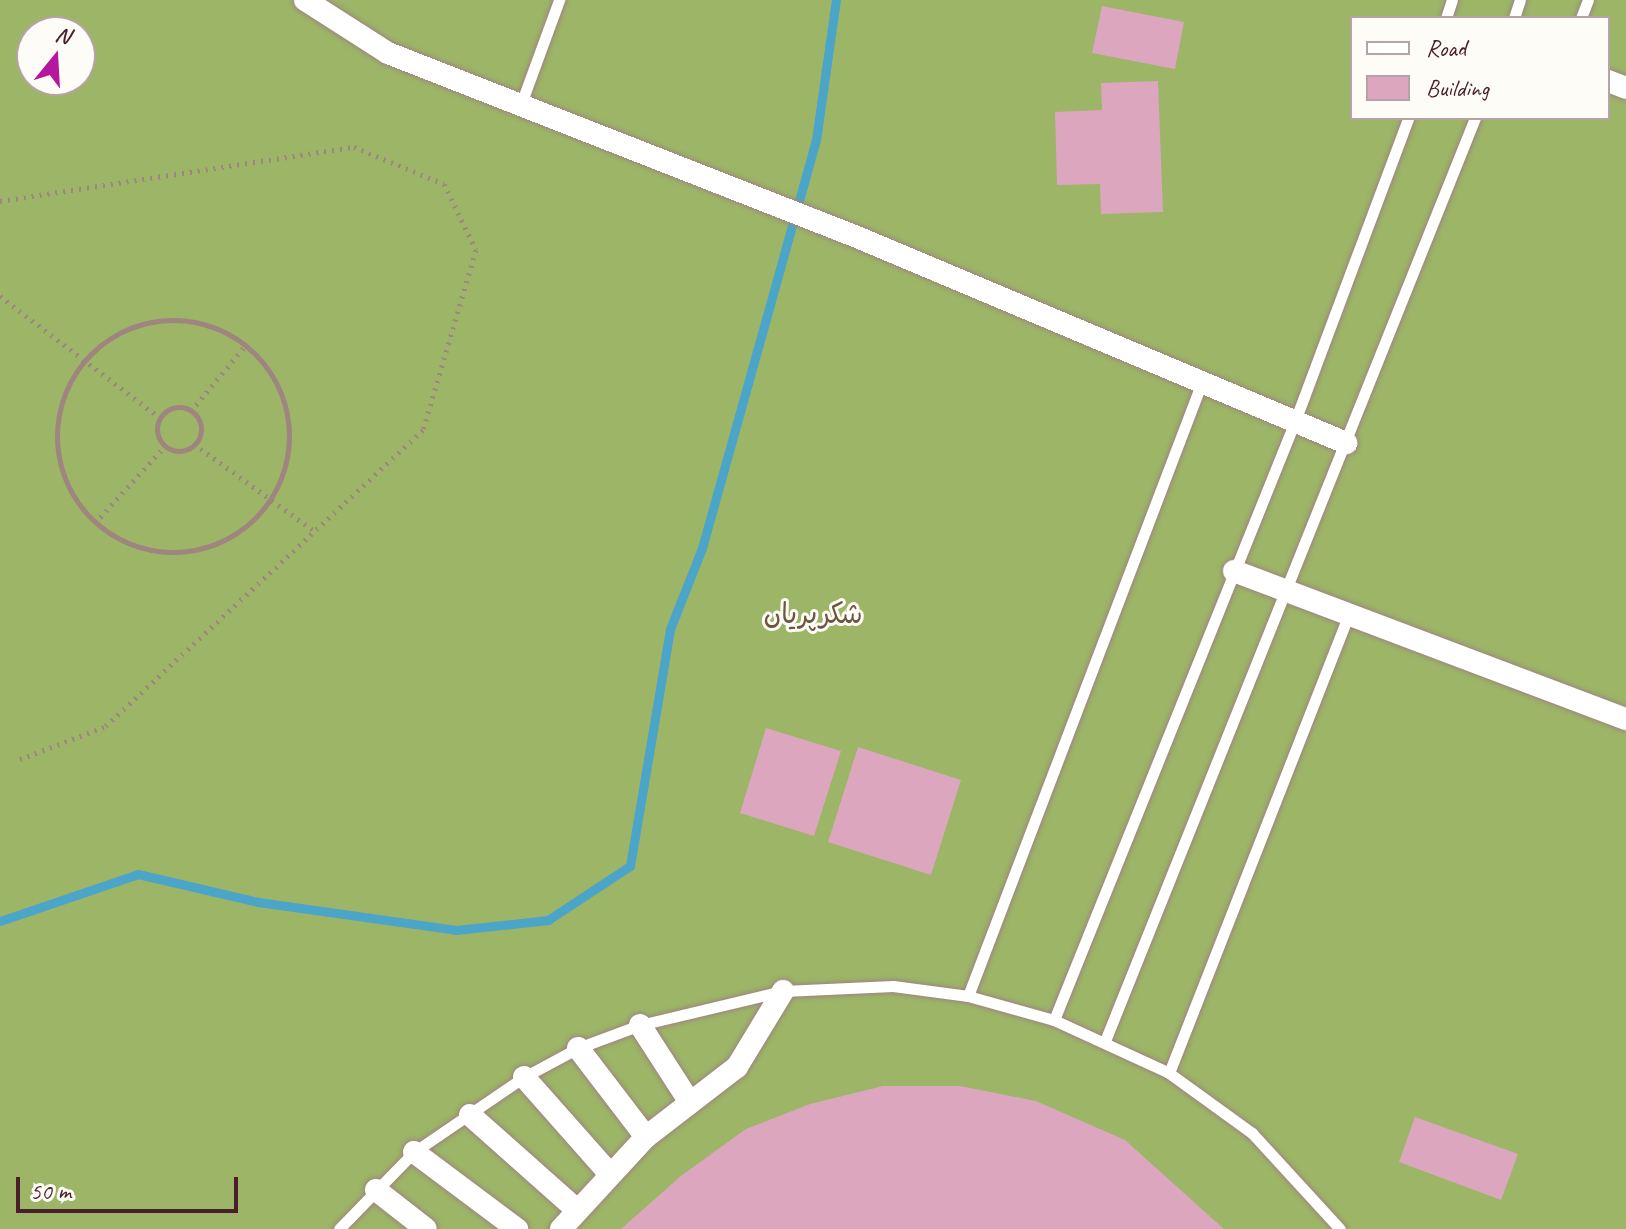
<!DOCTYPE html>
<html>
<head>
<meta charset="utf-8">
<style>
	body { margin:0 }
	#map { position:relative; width:1626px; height:1229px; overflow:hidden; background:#f4ead4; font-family:Caveat,"Playpen Sans Arabic",sans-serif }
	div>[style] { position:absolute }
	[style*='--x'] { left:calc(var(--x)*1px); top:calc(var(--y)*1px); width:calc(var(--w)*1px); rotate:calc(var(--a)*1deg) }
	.forest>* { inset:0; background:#9cb566 }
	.stream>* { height:9px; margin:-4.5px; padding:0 4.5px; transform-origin:4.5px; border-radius:4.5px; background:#4ba5c9 }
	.building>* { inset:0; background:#dba6be }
	.path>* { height:5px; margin-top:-2.5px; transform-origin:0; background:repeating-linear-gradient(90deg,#9f8480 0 2px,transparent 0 8px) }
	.path>.ring { margin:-2.5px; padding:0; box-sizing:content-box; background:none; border:5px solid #9f8480; border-radius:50% }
	.roads { filter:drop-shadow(0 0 2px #9f8480) drop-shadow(0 0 2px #9f8480) }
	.lane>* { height:11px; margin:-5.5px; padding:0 5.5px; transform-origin:5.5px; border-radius:5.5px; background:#fff }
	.street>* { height:22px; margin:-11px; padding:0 11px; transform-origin:11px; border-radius:11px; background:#fff }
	span { translate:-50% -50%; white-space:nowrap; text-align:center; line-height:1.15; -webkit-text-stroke:6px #fdfcf7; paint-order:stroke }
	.park-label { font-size:28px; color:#6f5541 }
	.legend { position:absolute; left:1350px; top:16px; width:260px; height:104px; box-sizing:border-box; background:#fdfcf7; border:2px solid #b5a4a5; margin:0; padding:10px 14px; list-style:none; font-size:24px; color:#4a1f2b }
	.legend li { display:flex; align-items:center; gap:16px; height:40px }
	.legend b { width:40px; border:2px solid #b5a4a5 }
	.north { position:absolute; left:16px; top:16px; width:80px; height:80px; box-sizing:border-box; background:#fdfcf7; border:2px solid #b5a4a5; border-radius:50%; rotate:18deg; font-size:22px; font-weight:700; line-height:32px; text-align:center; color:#4a1f2b }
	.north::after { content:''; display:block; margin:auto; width:28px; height:36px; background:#b5179e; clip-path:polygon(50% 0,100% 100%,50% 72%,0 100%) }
	.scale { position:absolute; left:16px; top:1177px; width:222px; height:36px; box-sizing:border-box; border:4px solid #4a1f2b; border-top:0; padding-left:10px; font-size:24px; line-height:28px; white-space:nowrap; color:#4a1f2b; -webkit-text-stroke:6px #fdfcf7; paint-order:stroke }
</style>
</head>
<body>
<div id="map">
	<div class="forest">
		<i style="clip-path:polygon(evenodd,0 0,1626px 0,1626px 1229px,0 1229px,0 0,1352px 18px,1608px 18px,1608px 118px,1352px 118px,1352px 18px,0 0,32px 32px,80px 32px,80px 80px,32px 80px,32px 32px)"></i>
	</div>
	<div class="stream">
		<i style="--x:0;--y:921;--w:146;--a:-18.8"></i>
		<i style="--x:138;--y:874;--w:123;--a:13.1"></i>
		<i style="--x:258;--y:902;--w:200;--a:8"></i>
		<i style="--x:456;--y:930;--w:93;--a:-6.2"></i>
		<i style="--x:548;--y:920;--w:98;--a:-33.4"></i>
		<i style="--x:630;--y:866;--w:240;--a:-80.4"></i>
		<i style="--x:670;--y:629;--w:87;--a:-68.4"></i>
		<i style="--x:702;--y:548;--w:424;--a:-74.4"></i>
		<i style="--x:816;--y:140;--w:141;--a:-81.9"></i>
	</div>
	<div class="building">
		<i style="clip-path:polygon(1102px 6px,1184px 22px,1175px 69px,1092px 53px)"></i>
		<i style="clip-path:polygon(1158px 81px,1163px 212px,1101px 214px,1100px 184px,1057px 185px,1055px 112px,1102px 110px,1101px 83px)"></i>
		<i style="clip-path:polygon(766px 728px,841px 751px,814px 836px,740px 813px)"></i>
		<i style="clip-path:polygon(858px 747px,961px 780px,931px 875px,828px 842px)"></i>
		<i style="clip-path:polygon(883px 1086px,960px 1086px,1036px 1101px,1125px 1140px,1224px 1229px,621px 1229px,682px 1175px,746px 1129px,810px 1104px)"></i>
		<i style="clip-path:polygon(1415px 1117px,1518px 1154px,1501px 1200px,1399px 1162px)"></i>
	</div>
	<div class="path">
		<i style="--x:0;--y:201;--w:358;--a:-8.7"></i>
		<i style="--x:354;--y:147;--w:97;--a:22.3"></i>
		<i style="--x:444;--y:184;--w:73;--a:64.1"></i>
		<i style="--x:476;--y:250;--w:188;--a:106.4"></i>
		<i style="--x:423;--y:430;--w:436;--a:137"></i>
		<i style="--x:104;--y:727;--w:90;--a:159.1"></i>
		<i style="--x:0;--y:296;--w:201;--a:37.3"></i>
		<i class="ring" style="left:57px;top:320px;width:227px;height:227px"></i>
		<i class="ring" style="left:157px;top:407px;width:39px;height:39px"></i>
		<i style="--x:191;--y:411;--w:86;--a:-50.2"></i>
		<i style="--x:194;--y:444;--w:148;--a:35.9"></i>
		<i style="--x:95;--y:523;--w:104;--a:-47.7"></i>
	</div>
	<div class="roads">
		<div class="lane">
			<i style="--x:1446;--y:18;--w:19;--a:-72"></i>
			<i style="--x:1514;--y:18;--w:19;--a:-72"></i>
			<i style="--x:1581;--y:18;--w:19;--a:-69"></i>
			<i style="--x:521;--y:104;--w:111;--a:-69.9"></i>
			<i style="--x:968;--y:996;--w:657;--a:-69.14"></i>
			<i style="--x:1054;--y:1020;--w:646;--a:-68.08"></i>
			<i style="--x:1295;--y:421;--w:323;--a:-69.5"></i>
			<i style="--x:1105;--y:1041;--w:994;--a:-68.16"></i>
			<i style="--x:1169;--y:1073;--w:493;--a:-68.6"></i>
			<i style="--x:339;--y:1229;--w:107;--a:-45.8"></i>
			<i style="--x:414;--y:1152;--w:133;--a:-34.3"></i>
			<i style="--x:524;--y:1077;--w:61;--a:-28.2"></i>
			<i style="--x:578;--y:1048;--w:66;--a:-20.4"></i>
			<i style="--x:640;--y:1025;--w:147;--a:-13.4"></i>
			<i style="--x:783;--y:991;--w:110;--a:-2.6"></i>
			<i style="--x:893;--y:986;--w:76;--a:7.6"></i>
			<i style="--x:968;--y:996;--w:89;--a:15.6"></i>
			<i style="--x:1054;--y:1020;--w:127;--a:24.7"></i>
			<i style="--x:1169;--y:1073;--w:102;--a:35.9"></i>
			<i style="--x:1252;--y:1133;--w:130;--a:47.5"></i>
		</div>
		<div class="street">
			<i style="--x:305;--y:0;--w:98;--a:32.6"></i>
			<i style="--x:388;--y:53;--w:504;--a:21.42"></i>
			<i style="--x:857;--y:237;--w:531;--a:22.84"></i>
			<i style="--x:1608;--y:81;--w:19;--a:21"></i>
			<i style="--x:1234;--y:571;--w:419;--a:20.7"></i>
			<i style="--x:640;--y:1025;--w:90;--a:57.2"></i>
			<i style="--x:578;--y:1048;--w:112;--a:52.6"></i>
			<i style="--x:524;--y:1077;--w:128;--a:48.5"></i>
			<i style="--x:470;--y:1115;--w:143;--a:41.6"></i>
			<i style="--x:414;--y:1152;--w:129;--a:36.8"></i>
			<i style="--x:376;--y:1190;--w:63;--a:38"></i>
			<i style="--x:561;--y:1229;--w:125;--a:-47.3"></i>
			<i style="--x:646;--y:1137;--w:115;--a:-37.6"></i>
			<i style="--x:737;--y:1067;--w:89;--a:-58.8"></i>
		</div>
	</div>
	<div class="park-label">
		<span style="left:813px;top:614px">شکرپریاں</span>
	</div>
	<ul class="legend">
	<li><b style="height:10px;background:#fff"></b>Road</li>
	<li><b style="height:22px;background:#dba6be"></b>Building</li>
	</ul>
	<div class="north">N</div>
	<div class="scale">50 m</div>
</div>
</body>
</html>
